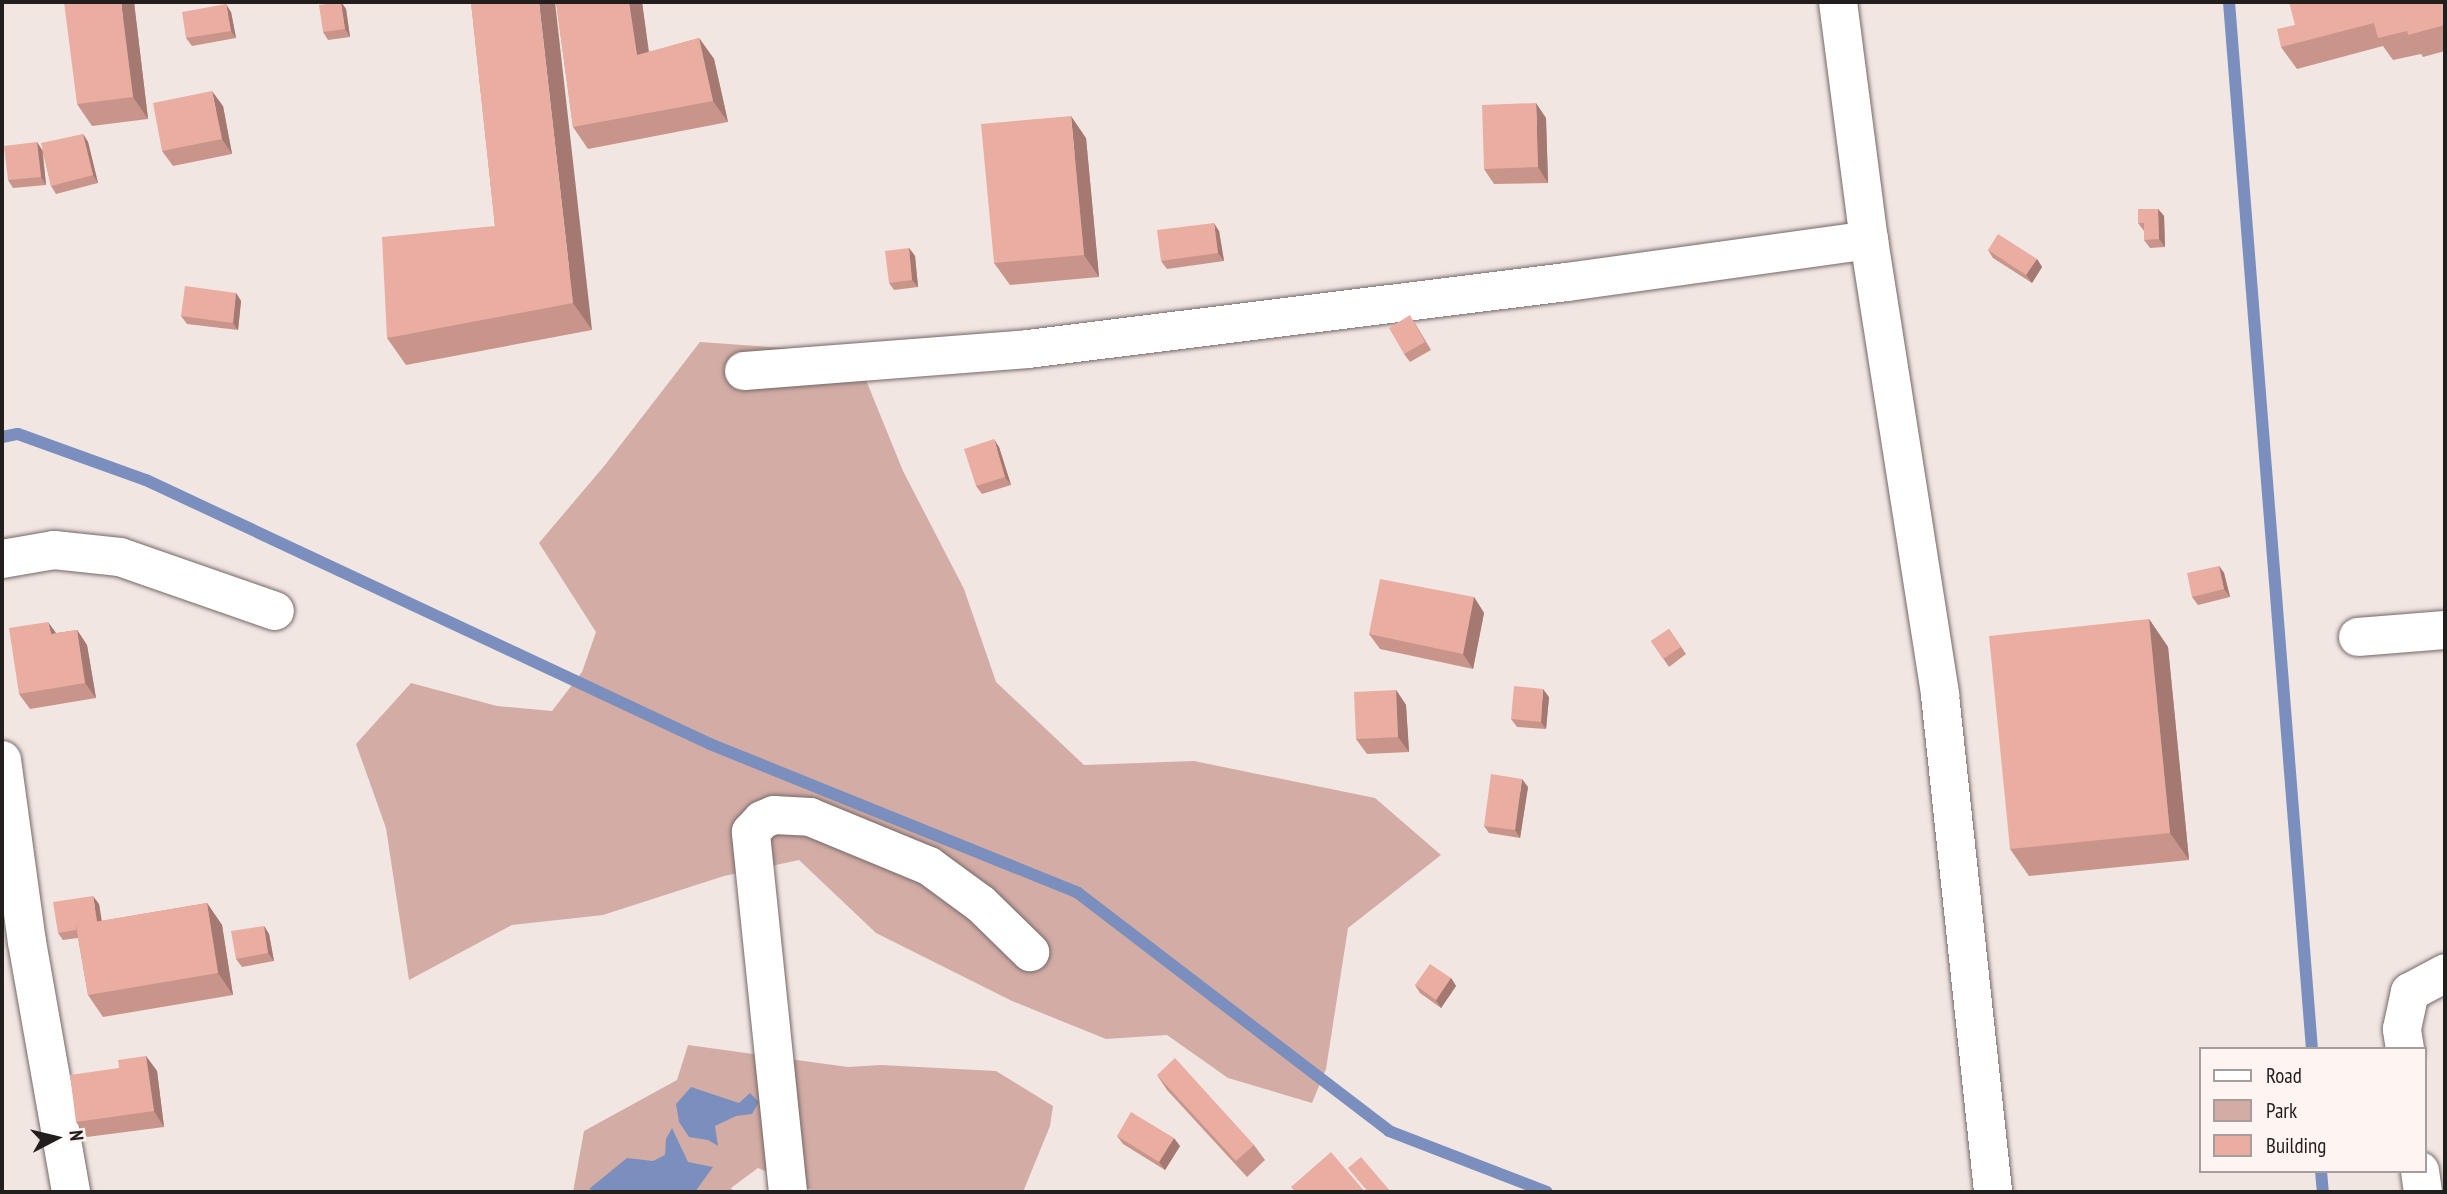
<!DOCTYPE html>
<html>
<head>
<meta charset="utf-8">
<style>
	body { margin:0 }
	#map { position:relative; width:2447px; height:1194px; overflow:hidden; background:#f2e6e3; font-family:"PT Sans Narrow",sans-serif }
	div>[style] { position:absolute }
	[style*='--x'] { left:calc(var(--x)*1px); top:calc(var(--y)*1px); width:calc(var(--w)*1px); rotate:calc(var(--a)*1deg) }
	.green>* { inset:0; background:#d3aca5 }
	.water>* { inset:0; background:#7a8fbd }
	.stream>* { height:12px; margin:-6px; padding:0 6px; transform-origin:6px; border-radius:6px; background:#7a8fbd }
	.roads { filter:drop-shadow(0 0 2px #746967) drop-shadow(0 0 2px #746967) }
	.street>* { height:38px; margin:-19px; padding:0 19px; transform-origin:19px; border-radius:19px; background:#fff }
	.wall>* { inset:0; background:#c9958b }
	.shaded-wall>* { inset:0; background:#a47971 }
	.building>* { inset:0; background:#eaada2 }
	span { translate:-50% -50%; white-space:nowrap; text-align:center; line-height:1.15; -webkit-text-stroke:5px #fef4f2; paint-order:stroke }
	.frame { position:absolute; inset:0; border:4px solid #221e1d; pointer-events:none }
	.legend { position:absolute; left:2199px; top:1047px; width:228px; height:126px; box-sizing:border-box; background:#fef4f2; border:2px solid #a69e9d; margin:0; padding:9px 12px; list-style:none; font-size:21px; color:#221e1d }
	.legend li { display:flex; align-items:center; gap:14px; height:35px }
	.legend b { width:35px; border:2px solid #a69e9d }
	.north { position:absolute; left:21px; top:1103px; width:70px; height:70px; -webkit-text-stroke:5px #fef4f2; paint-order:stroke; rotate:83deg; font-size:19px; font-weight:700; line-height:28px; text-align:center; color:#221e1d }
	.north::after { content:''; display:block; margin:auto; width:24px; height:32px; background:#221e1d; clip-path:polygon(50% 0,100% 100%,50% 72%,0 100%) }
</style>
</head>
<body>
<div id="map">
	<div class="green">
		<i style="clip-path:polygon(700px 342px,855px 353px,903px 471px,964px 589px,996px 682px,1084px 765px,1194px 761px,1375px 798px,1441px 855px,1348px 928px,1326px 1069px,1312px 1103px,1228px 1078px,1167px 1035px,1106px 1039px,1012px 1001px,876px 933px,799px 860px,724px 876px,603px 915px,512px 925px,409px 980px,386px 828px,356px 744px,411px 683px,497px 706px,552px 711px,582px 672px,596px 632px,539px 543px,605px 465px)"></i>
		<i style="clip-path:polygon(688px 1045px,848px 1067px,881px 1065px,996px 1071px,1053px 1106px,1050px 1126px,1023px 1192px,817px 1192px,758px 1168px,731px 1188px,734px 1192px,573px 1192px,584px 1131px,677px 1080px)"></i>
	</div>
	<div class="water">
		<i style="clip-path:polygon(691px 1087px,739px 1103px,750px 1093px,759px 1102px,752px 1114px,736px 1116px,715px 1126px,718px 1146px,708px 1140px,689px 1137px,679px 1122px,676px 1104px)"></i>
		<i style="clip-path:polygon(672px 1128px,688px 1162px,713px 1167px,695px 1192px,600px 1192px,589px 1189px,627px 1158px,653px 1161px,665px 1155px,666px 1139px)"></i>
	</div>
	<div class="stream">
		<i style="--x:2229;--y:2;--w:1050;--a:85.47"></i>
		<i style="--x:2;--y:437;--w:16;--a:-11"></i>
		<i style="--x:18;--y:434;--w:136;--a:19.8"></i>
		<i style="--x:146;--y:480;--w:623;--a:25.08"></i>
		<i style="--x:710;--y:744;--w:397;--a:22"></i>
		<i style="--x:1078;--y:893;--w:392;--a:37.4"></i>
		<i style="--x:1389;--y:1131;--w:169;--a:21.1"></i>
		<i style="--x:2321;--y:1171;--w:21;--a:85"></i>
	</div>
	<div class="roads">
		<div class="street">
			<i style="--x:1838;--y:2;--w:240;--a:82.6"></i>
			<i style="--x:1869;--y:240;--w:461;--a:81.1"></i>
			<i style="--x:1940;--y:695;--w:500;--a:83.9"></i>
			<i style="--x:744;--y:371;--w:285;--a:-4.4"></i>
			<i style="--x:1028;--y:349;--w:543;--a:-7.09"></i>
			<i style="--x:1567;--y:282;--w:305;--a:-7.9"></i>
			<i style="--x:2;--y:559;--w:53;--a:-9.8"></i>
			<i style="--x:54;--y:550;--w:66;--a:6.1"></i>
			<i style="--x:120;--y:557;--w:164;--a:19.2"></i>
			<i style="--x:2358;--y:637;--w:87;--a:-4.6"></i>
			<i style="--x:2;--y:760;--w:184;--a:82.2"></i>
			<i style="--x:27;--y:942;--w:254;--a:80"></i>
			<i style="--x:2405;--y:1049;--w:20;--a:-99"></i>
			<i style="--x:2402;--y:1029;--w:38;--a:-78"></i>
			<i style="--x:2410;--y:992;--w:40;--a:-28"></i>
			<i style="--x:2420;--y:1171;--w:21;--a:82"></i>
			<i style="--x:788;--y:1192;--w:362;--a:-95.9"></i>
			<i style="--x:751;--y:832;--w:16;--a:-47"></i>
			<i style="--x:762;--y:820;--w:13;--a:-23"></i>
			<i style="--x:774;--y:815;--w:36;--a:3"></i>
			<i style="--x:810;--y:817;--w:129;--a:22.4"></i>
			<i style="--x:929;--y:866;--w:64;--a:36.2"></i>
			<i style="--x:981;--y:904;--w:69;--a:44.4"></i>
		</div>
	</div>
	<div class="wall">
		<i style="clip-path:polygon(134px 2px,148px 119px,92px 126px,77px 104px)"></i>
		<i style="clip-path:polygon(341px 2px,346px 9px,350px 37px,328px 40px,323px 32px)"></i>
		<i style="clip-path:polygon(471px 2px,592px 330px,406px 365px,387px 338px,495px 226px)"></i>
		<i style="clip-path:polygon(556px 2px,642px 2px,649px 52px,699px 38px,714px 59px,728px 122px,588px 149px,573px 127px)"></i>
		<i style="clip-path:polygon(2445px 2px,2445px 51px,2423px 57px,2421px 54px,2393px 60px,2383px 46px,2297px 69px,2281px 47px,2295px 25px)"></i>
		<i style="clip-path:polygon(231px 12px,236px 38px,192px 46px,186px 38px)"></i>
		<i style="clip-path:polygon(223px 106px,232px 154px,173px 166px,162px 151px)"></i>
		<i style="clip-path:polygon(1546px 118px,1548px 183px,1494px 184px,1484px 169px)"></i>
		<i style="clip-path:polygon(83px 134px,88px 142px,98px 183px,56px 194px,51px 186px,43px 152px,46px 185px,13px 188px,8px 180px,37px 142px,42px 150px)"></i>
		<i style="clip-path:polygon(1086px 138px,1099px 277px,1010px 285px,994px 263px)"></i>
		<i style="clip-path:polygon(2158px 209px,2164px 216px,2165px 247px,2150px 248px,2144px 240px,2144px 231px,2138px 223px)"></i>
		<i style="clip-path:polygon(1219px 231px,1224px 261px,1167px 269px,1161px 261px)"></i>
		<i style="clip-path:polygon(909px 248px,915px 256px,918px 287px,894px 290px,889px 283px)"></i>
		<i style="clip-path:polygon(1988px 250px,2037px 259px,2042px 267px,2032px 283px,1993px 258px)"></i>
		<i style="clip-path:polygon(236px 293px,241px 301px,238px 330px,187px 324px,181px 316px)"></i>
		<i style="clip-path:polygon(1415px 323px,1431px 350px,1410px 362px,1404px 354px)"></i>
		<i style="clip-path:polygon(999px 447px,1011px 485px,982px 494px,976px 486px)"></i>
		<i style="clip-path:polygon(2219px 566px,2224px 573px,2230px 597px,2198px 605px,2192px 597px)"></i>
		<i style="clip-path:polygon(1474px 597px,1484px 613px,1473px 669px,1380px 649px,1369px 634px)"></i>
		<i style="clip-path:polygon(2149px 619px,2168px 647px,2189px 860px,2029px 876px,2010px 849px)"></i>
		<i style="clip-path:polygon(1669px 629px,1686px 654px,1669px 667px,1651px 641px)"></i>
		<i style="clip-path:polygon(77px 630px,87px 645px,96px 698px,30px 709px,19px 694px,56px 633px)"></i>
		<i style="clip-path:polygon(1396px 690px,1406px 705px,1409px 752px,1367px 754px,1356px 739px)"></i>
		<i style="clip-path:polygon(1549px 697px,1546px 729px,1517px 727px,1511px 719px)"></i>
		<i style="clip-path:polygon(1528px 787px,1520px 838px,1489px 833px,1484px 826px)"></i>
		<i style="clip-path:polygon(207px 903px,222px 925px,233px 995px,103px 1017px,88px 995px,78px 938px,63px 940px,58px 933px,99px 904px,101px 921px)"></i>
		<i style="clip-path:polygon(264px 926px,269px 934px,274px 961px,242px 967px,236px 959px)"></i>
		<i style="clip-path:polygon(1451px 978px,1456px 986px,1441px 1008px,1420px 993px,1415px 985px)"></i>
		<i style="clip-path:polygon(146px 1056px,157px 1071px,164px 1127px,87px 1137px,76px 1122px)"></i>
		<i style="clip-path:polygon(1157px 1075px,1254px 1145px,1265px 1160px,1247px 1177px,1167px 1090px)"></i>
		<i style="clip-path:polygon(1117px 1136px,1180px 1146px,1165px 1170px,1123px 1144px)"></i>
	</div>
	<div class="shaded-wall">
		<i style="clip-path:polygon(121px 2px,134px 2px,148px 119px,133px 97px)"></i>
		<i style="clip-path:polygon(341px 2px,346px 9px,350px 37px,345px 29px)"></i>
		<i style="clip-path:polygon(539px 2px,555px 2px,592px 330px,573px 303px)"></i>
		<i style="clip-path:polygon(629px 2px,642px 2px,652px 77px,637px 55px)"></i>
		<i style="clip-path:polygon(226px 4px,231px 12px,236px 38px,231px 31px)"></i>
		<i style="clip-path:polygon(699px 38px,714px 59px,728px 122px,713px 101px)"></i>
		<i style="clip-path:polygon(212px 91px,223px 106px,232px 154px,222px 139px)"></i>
		<i style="clip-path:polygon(1536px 103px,1546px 118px,1548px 183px,1538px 167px)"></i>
		<i style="clip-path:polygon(1071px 116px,1086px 138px,1099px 277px,1084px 255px)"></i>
		<i style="clip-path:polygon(83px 134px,88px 142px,98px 183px,93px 175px)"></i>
		<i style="clip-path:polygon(37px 142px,42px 150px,46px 185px,41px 177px)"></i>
		<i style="clip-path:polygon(2158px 209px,2164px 216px,2165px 247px,2159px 239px)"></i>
		<i style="clip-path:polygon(1214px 223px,1219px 231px,1224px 261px,1218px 253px)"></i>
		<i style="clip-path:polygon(909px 248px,915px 256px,918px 287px,912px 280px)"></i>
		<i style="clip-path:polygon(2037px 259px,2042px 267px,2032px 283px,2026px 275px)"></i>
		<i style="clip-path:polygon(236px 293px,241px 301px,238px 330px,233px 323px)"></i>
		<i style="clip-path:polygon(994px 439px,999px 447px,1011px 485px,1005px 477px)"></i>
		<i style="clip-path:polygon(2219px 566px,2224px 573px,2230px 597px,2224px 589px)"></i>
		<i style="clip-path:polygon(1474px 597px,1484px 613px,1473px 669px,1463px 654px)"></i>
		<i style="clip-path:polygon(2149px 619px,2168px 647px,2189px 860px,2170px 833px)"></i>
		<i style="clip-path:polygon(48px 622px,59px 637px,51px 634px)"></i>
		<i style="clip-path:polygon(77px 630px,87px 645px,96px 698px,85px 683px)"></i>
		<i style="clip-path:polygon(1543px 689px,1549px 697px,1546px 729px,1541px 722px)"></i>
		<i style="clip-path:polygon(1396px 690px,1406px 705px,1409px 752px,1398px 737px)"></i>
		<i style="clip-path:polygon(1522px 779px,1528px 787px,1520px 838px,1515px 830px)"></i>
		<i style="clip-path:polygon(93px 896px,99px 904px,104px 934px,98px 926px)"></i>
		<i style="clip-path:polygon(207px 903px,222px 925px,233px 995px,218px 973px)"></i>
		<i style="clip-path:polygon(264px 926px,269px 934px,274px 961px,268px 953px)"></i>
		<i style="clip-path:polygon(1451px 978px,1456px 986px,1441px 1008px,1436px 1000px)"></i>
		<i style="clip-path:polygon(146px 1056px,157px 1071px,164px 1127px,154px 1111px)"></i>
		<i style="clip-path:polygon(1174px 1138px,1180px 1146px,1165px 1170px,1159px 1162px)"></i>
	</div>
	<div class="building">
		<i style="clip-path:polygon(64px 2px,121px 2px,133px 97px,77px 104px)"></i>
		<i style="clip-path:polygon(341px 2px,345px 29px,323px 32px,319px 5px)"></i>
		<i style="clip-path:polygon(471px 2px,539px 2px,573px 303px,387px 338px,382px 237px,495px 226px)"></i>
		<i style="clip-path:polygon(556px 2px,629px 2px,637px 55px,699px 38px,713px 101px,573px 127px)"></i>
		<i style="clip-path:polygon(2289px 2px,2445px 2px,2445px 25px,2408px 35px,2407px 31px,2378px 38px,2374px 23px,2281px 47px,2277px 29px,2295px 25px)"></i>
		<i style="clip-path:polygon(226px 4px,231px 31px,186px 38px,182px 12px)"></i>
		<i style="clip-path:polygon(212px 91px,222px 139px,162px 151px,153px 103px)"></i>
		<i style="clip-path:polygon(1536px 103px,1538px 167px,1484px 169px,1482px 105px)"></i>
		<i style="clip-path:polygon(1071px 116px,1084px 255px,994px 263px,981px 124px)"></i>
		<i style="clip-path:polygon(83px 134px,93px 175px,51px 186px,41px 143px)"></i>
		<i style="clip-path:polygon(37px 142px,41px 177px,8px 180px,4px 146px)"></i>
		<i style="clip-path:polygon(2138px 209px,2158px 209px,2159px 239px,2144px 240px,2144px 223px,2138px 223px)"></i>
		<i style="clip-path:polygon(1214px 223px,1218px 253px,1161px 261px,1157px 230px)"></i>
		<i style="clip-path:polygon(1998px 234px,2037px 259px,2026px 275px,1988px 250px)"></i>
		<i style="clip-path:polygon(909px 248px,912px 280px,889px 283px,885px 251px)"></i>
		<i style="clip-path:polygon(185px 286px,236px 293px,233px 323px,181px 316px)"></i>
		<i style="clip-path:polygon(1410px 315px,1425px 342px,1404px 354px,1389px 328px)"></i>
		<i style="clip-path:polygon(994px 439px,1005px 477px,976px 486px,964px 449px)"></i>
		<i style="clip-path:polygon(2219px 566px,2224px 589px,2192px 597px,2187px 573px)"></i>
		<i style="clip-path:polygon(1380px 579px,1474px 597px,1463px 654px,1369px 634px)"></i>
		<i style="clip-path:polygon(2149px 619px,2170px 833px,2010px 849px,1989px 636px)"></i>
		<i style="clip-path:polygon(48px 622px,51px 634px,77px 630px,85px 683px,19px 694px,9px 628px)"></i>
		<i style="clip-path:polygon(1669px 629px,1681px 647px,1663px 659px,1651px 641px)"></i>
		<i style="clip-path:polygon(1514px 686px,1543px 689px,1541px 722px,1511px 719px)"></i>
		<i style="clip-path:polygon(1396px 690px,1398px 737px,1356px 739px,1354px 692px)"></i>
		<i style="clip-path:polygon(1491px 774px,1522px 779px,1515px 830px,1484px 826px)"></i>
		<i style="clip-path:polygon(93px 896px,97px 922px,76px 925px,76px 930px,58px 933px,53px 902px)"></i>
		<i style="clip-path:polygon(207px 903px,218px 973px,88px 995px,76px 925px)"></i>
		<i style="clip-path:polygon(264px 926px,268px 953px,236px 959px,231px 931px)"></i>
		<i style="clip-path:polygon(1430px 964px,1451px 978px,1436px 1000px,1415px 985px)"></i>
		<i style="clip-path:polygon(146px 1056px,154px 1111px,76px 1122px,70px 1075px,119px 1068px,118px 1060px)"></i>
		<i style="clip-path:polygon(1175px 1058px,1254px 1145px,1236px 1161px,1157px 1075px)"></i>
		<i style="clip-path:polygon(1131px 1112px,1174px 1138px,1159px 1162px,1117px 1136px)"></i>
		<i style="clip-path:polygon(1331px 1152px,1365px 1192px,1295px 1192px,1291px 1187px)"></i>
		<i style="clip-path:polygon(1361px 1157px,1391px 1192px,1368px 1192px,1348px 1168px)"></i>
	</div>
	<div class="frame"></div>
	<ul class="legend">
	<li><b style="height:9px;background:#fff"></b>Road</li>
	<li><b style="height:19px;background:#d3aca5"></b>Park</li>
	<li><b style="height:19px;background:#eaada2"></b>Building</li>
	</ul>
	<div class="north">N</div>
</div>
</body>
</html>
